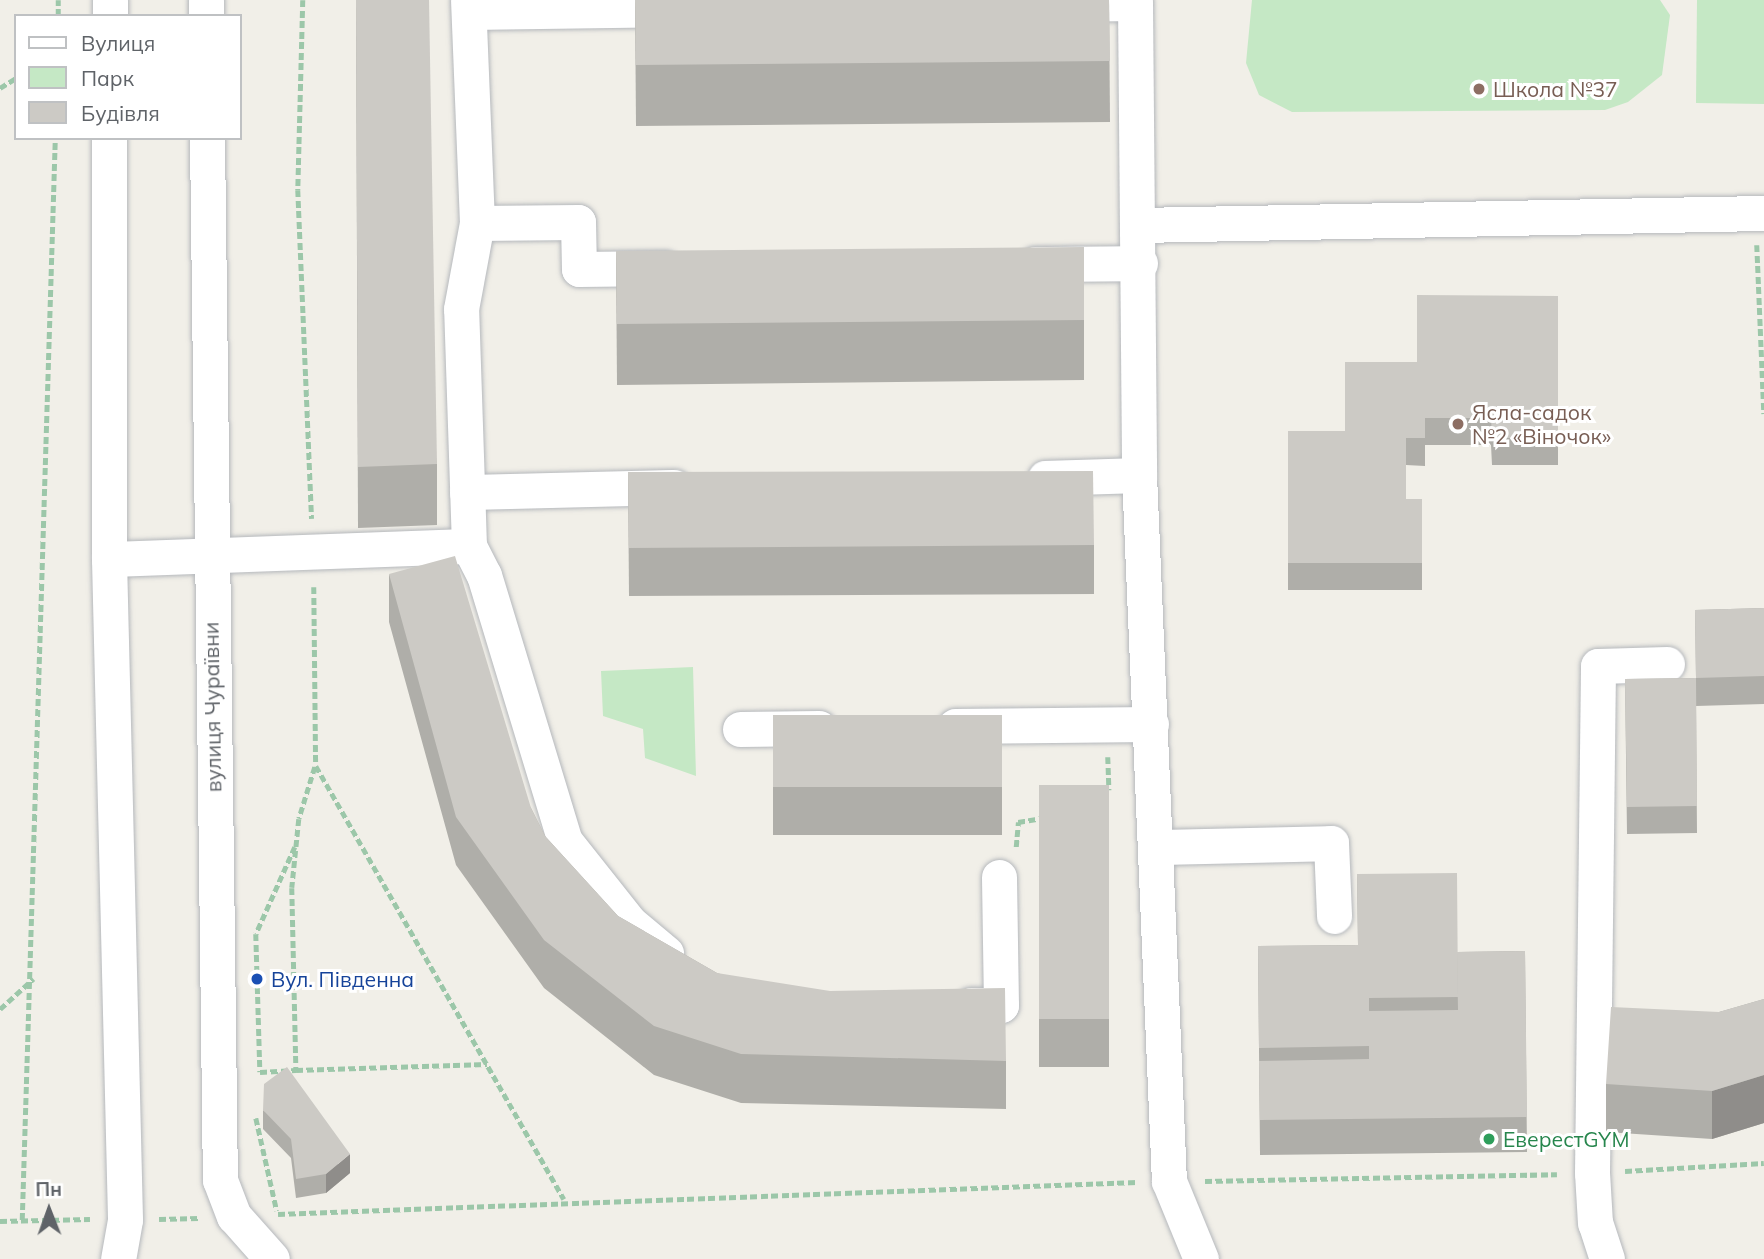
<!DOCTYPE html>
<html>
<head>
<meta charset="utf-8">
<style>
	body { margin:0 }
	#map { position:relative; width:1764px; height:1259px; overflow:hidden; background:#f1efe8; font-family:Mulish,sans-serif }
	div>[style] { position:absolute }
	[style*='--x'] { left:calc(var(--x)*1px); top:calc(var(--y)*1px); width:calc(var(--w)*1px); rotate:calc(var(--a)*1deg) }
	.green>* { inset:0; background:#c5e8c5 }
	.path>* { height:4.5px; margin-top:-2.25px; transform-origin:0; background:repeating-linear-gradient(90deg,#9cc7a9 0 7px,transparent 0 10.5px) }
	.roads { filter:drop-shadow(0 0 2px #b5b8bc) drop-shadow(0 0 2px #b5b8bc) }
	.minor>* { height:35px; margin:-17.5px; padding:0 17.5px; transform-origin:17.5px; border-radius:17.5px; background:#fff }
	.wall>* { inset:0; background:#afaea9 }
	.shaded-wall>* { inset:0; background:#8f8d8a }
	.building>* { inset:0; background:#cccac5 }
	.dots>* { width:19px; height:19px; translate:-50% -50%; box-sizing:border-box; border:4px solid #fff; border-radius:50% }
	span { translate:-50% -50%; white-space:nowrap; text-align:center; line-height:1.15; -webkit-text-stroke:6px #fff; paint-order:stroke }
	.education-label { font-size:21px; color:#785e54 }
	.left { translate:0 -50%; text-align:left }
	.street-label { font-size:21px; color:#5f6368 }
	.transit-label { font-size:21px; color:#164399 }
	.leisure-label { font-size:21px; color:#27864d }
	.legend { position:absolute; left:14px; top:14px; width:228px; height:126px; box-sizing:border-box; background:#fff; border:2px solid #bfc1c3; margin:0; padding:9px 12px; list-style:none; font-size:21px; color:#5f6368 }
	.legend li { display:flex; align-items:center; gap:14px; height:35px }
	.legend b { width:35px; border:2px solid #bfc1c3 }
	.north { position:absolute; left:14px; top:1175px; width:70px; height:70px; -webkit-text-stroke:5px #fff; paint-order:stroke; rotate:359deg; font-size:19px; font-weight:700; line-height:28px; text-align:center; color:#5f6368 }
	.north::after { content:''; display:block; margin:auto; width:24px; height:32px; background:#5f6368; clip-path:polygon(50% 0,100% 100%,50% 72%,0 100%) }
</style>
</head>
<body>
<div id="map">
	<div class="green">
		<i style="clip-path:polygon(1252px 0,1660px 0,1670px 15px,1662px 75px,1628px 102px,1605px 110px,1292px 112px,1259px 95px,1246px 63px)"></i>
		<i style="clip-path:polygon(1697px 0,1764px 0,1764px 104px,1696px 103px)"></i>
		<i style="clip-path:polygon(693px 667px,696px 776px,645px 758px,643px 729px,603px 716px,601px 671px)"></i>
	</div>
	<div class="path">
		<i style="--x:303;--y:0;--w:190;--a:91.5"></i>
		<i style="--x:298;--y:190;--w:329;--a:87.6"></i>
		<i style="--x:58;--y:16;--w:16;--a:-90"></i>
		<i style="--x:0;--y:88;--w:19;--a:-32"></i>
		<i style="--x:1757;--y:245;--w:169;--a:87.6"></i>
		<i style="--x:314;--y:587;--w:179;--a:89.4"></i>
		<i style="--x:316;--y:766;--w:499;--a:60.2"></i>
		<i style="--x:1108;--y:757;--w:33;--a:88"></i>
		<i style="--x:315;--y:767;--w:54;--a:107.1"></i>
		<i style="--x:299;--y:819;--w:69;--a:95.8"></i>
		<i style="--x:292;--y:888;--w:182;--a:88.7"></i>
		<i style="--x:296;--y:1070;--w:191;--a:-1.8"></i>
		<i style="--x:295;--y:847;--w:95;--a:114.1"></i>
		<i style="--x:256;--y:934;--w:138;--a:88.3"></i>
		<i style="--x:260;--y:1072;--w:36;--a:-3"></i>
		<i style="--x:1016;--y:847;--w:25;--a:-85"></i>
		<i style="--x:1018;--y:822;--w:25;--a:-9"></i>
		<i style="--x:0;--y:1009;--w:45;--a:-42.3"></i>
		<i style="--x:256;--y:1118;--w:95;--a:77.3"></i>
		<i style="--x:1625;--y:1171;--w:139;--a:-3.3"></i>
		<i style="--x:1205;--y:1181;--w:352;--a:-1.1"></i>
		<i style="--x:278;--y:1214;--w:860;--a:-2.13"></i>
		<i style="--x:159;--y:1219;--w:40;--a:-1.4"></i>
		<i style="--x:22;--y:1220;--w:1083;--a:-88.25"></i>
		<i style="--x:0;--y:1221;--w:90;--a:-1.3"></i>
	</div>
	<div class="roads">
		<div class="minor">
			<i style="--x:110;--y:0;--w:16;--a:90"></i>
			<i style="--x:206;--y:0;--w:16;--a:90"></i>
			<i style="--x:1062;--y:4;--w:73;--a:-0.8"></i>
			<i style="--x:1135;--y:3;--w:472;--a:89.5"></i>
			<i style="--x:1139;--y:475;--w:707;--a:87.57"></i>
			<i style="--x:1169;--y:1181;--w:84;--a:67.7"></i>
			<i style="--x:469;--y:12;--w:215;--a:-0.8"></i>
			<i style="--x:109;--y:138;--w:421;--a:90"></i>
			<i style="--x:109;--y:559;--w:661;--a:88.61"></i>
			<i style="--x:125;--y:1220;--w:40;--a:100"></i>
			<i style="--x:207;--y:138;--w:1042;--a:89.29"></i>
			<i style="--x:220;--y:1180;--w:39;--a:69"></i>
			<i style="--x:234;--y:1216;--w:57;--a:48.5"></i>
			<i style="--x:477;--y:223;--w:101;--a:-0.6"></i>
			<i style="--x:578;--y:222;--w:47;--a:88.8"></i>
			<i style="--x:579;--y:269;--w:86;--a:-0.7"></i>
			<i style="--x:1138;--y:225;--w:626;--a:-1.1"></i>
			<i style="--x:1035;--y:264;--w:105;--a:-0.5"></i>
			<i style="--x:1045;--y:478;--w:94;--a:-1.8"></i>
			<i style="--x:467;--y:492;--w:207;--a:-1.4"></i>
			<i style="--x:469;--y:546;--w:33;--a:63"></i>
			<i style="--x:484;--y:575;--w:278;--a:73.1"></i>
			<i style="--x:565;--y:841;--w:105;--a:51.6"></i>
			<i style="--x:630;--y:923;--w:47;--a:39.8"></i>
			<i style="--x:109;--y:559;--w:360;--a:-2.1"></i>
			<i style="--x:469;--y:546;--w:237;--a:-91.9"></i>
			<i style="--x:461;--y:309;--w:87;--a:-79.5"></i>
			<i style="--x:477;--y:223;--w:223;--a:-92.3"></i>
			<i style="--x:955;--y:726;--w:196;--a:-0.6"></i>
			<i style="--x:740;--y:729;--w:79;--a:-0.7"></i>
			<i style="--x:1156;--y:847;--w:175;--a:-1.3"></i>
			<i style="--x:1331;--y:843;--w:73;--a:87.6"></i>
			<i style="--x:971;--y:1005;--w:30;--a:0"></i>
			<i style="--x:1001;--y:1005;--w:128;--a:-90.9"></i>
			<i style="--x:1607;--y:1259;--w:38;--a:-108"></i>
			<i style="--x:1595;--y:1223;--w:50;--a:-93.4"></i>
			<i style="--x:1592;--y:1173;--w:507;--a:-89.32"></i>
			<i style="--x:1598;--y:666;--w:69;--a:-1.7"></i>
		</div>
	</div>
	<div class="wall">
		<i style="clip-path:polygon(356px 0,437px 464px,437px 525px,358px 528px)"></i>
		<i style="clip-path:polygon(635px 0,1109px 0,1110px 122px,636px 126px)"></i>
		<i style="clip-path:polygon(616px 251px,1084px 320px,1084px 380px,617px 385px)"></i>
		<i style="clip-path:polygon(1558px 296px,1558px 465px,1492px 465px,1491px 445px,1425px 445px,1425px 466px,1406px 465px,1406px 499px,1422px 499px,1422px 590px,1288px 590px,1288px 431px,1345px 431px,1417px 362px)"></i>
		<i style="clip-path:polygon(628px 472px,1094px 545px,1094px 594px,629px 596px)"></i>
		<i style="clip-path:polygon(389px 574px,531px 808px,545px 836px,618px 916px,717px 973px,1006px 1061px,1006px 1109px,741px 1103px,654px 1075px,544px 988px,456px 865px,389px 622px)"></i>
		<i style="clip-path:polygon(1764px 608px,1764px 704px,1696px 706px,1697px 833px,1627px 834px,1625px 679px,1696px 678px,1695px 610px)"></i>
		<i style="clip-path:polygon(773px 715px,1002px 715px,1002px 835px,773px 835px)"></i>
		<i style="clip-path:polygon(1039px 785px,1109px 785px,1109px 1067px,1039px 1067px)"></i>
		<i style="clip-path:polygon(1357px 874px,1457px 952px,1525px 951px,1527px 1152px,1260px 1155px,1258px 946px,1358px 945px)"></i>
		<i style="clip-path:polygon(1764px 999px,1764px 1123px,1712px 1139px,1606px 1132px,1606px 1084px,1719px 1012px)"></i>
		<i style="clip-path:polygon(263px 1110px,350px 1173px,326px 1193px,296px 1198px,291px 1158px,263px 1129px)"></i>
	</div>
	<div class="shaded-wall">
		<i style="clip-path:polygon(1764px 1075px,1764px 1123px,1712px 1139px,1712px 1091px)"></i>
		<i style="clip-path:polygon(350px 1154px,350px 1173px,326px 1193px,326px 1174px)"></i>
	</div>
	<div class="building">
		<i style="clip-path:polygon(356px 0,429px 0,437px 464px,358px 467px)"></i>
		<i style="clip-path:polygon(635px 0,1109px 0,1110px 61px,636px 65px)"></i>
		<i style="clip-path:polygon(1084px 247px,1084px 320px,617px 324px,616px 251px)"></i>
		<i style="clip-path:polygon(1417px 295px,1558px 296px,1558px 438px,1492px 438px,1491px 418px,1425px 418px,1425px 438px,1406px 438px,1406px 499px,1422px 499px,1422px 563px,1288px 563px,1288px 431px,1345px 431px,1345px 362px,1417px 362px)"></i>
		<i style="clip-path:polygon(1093px 471px,1094px 545px,629px 548px,628px 472px)"></i>
		<i style="clip-path:polygon(455px 556px,531px 808px,545px 836px,618px 916px,717px 973px,830px 991px,1005px 988px,1006px 1061px,741px 1054px,654px 1026px,544px 940px,456px 817px,389px 574px)"></i>
		<i style="clip-path:polygon(1764px 608px,1764px 676px,1696px 678px,1697px 806px,1627px 807px,1625px 679px,1696px 678px,1695px 610px)"></i>
		<i style="clip-path:polygon(773px 715px,1002px 715px,1002px 787px,773px 787px)"></i>
		<i style="clip-path:polygon(1039px 785px,1109px 785px,1109px 1019px,1039px 1019px)"></i>
		<i style="clip-path:polygon(1457px 873px,1458px 997px,1369px 998px,1369px 1046px,1259px 1048px,1258px 946px,1358px 945px,1357px 874px)"></i>
		<i style="clip-path:polygon(1525px 951px,1527px 1117px,1260px 1120px,1259px 1061px,1369px 1059px,1369px 1011px,1458px 1010px,1457px 952px)"></i>
		<i style="clip-path:polygon(1764px 999px,1764px 1075px,1712px 1091px,1606px 1084px,1611px 1007px,1719px 1012px)"></i>
		<i style="clip-path:polygon(287px 1067px,350px 1154px,326px 1174px,296px 1179px,291px 1139px,263px 1110px,264px 1084px)"></i>
	</div>
	<div class="dots">
		<i style="left:1479px;top:89px;background:#8d6e63"></i>
		<i style="left:1458px;top:424px;background:#8d6e63"></i>
		<i style="left:257px;top:979px;background:#1a4fb4"></i>
		<i style="left:1489px;top:1139px;background:#2e9e5b"></i>
	</div>
	<div class="education-label">
		<span class="left" style="left:1493px;top:89px">Школа №37</span>
		<span class="left" style="left:1472px;top:424px">Ясла-садок<br>№2 «Віночок»</span>
	</div>
	<div class="street-label">
		<span style="left:212px;top:707px;rotate:-91deg">вулиця Чураївни</span>
	</div>
	<div class="transit-label">
		<span class="left" style="left:271px;top:979px">Вул. Південна</span>
	</div>
	<div class="leisure-label">
		<span class="left" style="left:1503px;top:1139px">ЕверестGYM</span>
	</div>
	<ul class="legend">
	<li><b style="height:9px;background:#fff"></b>Вулиця</li>
	<li><b style="height:19px;background:#c5e8c5"></b>Парк</li>
	<li><b style="height:19px;background:#cccac5"></b>Будівля</li>
	</ul>
	<div class="north">Пн</div>
</div>
</body>
</html>
